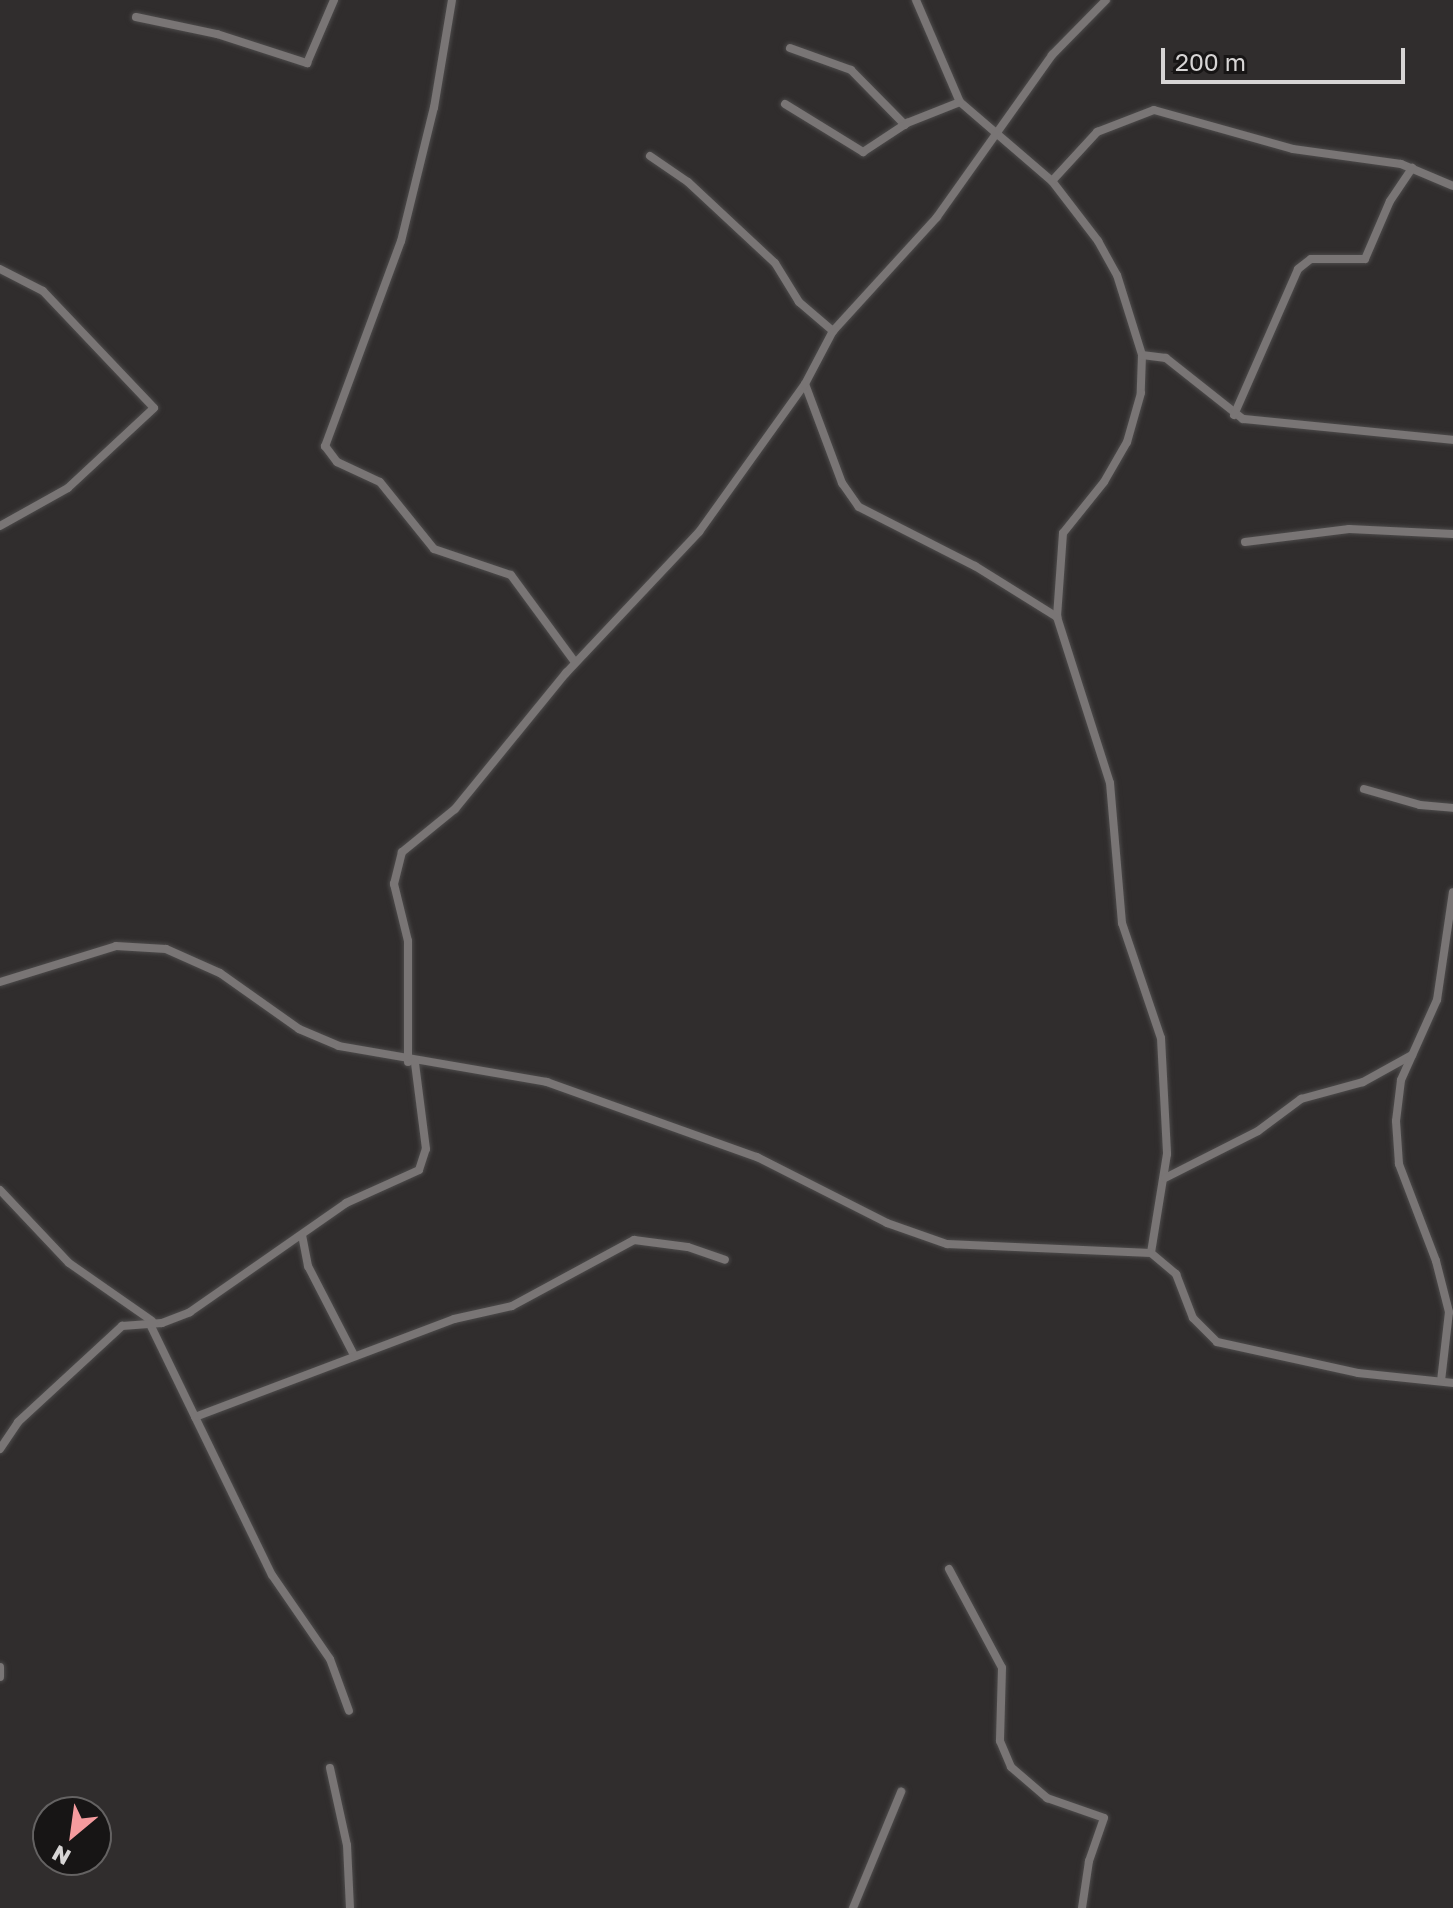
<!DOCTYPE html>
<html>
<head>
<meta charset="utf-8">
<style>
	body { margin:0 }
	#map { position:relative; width:1453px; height:1908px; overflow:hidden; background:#302d2d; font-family:"Golos Text",sans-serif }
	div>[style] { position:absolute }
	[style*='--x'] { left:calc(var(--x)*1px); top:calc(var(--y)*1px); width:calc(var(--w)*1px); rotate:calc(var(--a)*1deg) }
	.roads { filter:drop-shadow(0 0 2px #4d4b4b) drop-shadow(0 0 2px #4d4b4b) }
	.street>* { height:8px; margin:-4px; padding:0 4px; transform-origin:4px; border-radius:4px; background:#797575 }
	span { translate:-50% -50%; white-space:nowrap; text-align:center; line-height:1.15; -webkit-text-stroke:7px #171515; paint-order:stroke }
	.north { position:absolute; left:32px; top:1796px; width:80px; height:80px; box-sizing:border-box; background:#171515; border:2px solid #646262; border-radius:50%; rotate:209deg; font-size:22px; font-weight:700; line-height:32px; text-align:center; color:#d7d5d5 }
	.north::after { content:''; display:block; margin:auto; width:28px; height:36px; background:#f59b9e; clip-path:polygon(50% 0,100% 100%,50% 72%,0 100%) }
	.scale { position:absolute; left:1161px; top:48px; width:244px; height:36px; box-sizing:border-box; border:4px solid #d7d5d5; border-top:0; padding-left:10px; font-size:24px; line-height:28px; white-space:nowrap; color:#d7d5d5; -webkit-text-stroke:6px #171515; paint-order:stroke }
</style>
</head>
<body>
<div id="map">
	<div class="roads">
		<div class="street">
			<i style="--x:452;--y:0;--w:109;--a:99.5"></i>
			<i style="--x:434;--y:107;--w:138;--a:103.8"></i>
			<i style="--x:401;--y:241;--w:219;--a:110.3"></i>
			<i style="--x:325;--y:446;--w:20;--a:53"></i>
			<i style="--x:337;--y:462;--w:47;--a:24.9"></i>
			<i style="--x:380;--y:482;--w:86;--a:51.1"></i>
			<i style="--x:434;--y:549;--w:81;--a:18.7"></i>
			<i style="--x:511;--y:575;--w:108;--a:53.7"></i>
			<i style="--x:916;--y:0;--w:111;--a:66.7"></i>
			<i style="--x:960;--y:102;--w:121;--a:40.7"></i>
			<i style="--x:1052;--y:181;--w:76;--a:52.5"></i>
			<i style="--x:1098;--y:241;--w:39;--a:61"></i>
			<i style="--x:1117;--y:275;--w:84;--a:72.6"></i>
			<i style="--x:1142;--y:355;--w:38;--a:92"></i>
			<i style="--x:1141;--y:393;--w:51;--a:105.9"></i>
			<i style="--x:1127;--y:442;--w:46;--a:119.9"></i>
			<i style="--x:1104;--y:482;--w:65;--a:128.8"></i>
			<i style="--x:1063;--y:533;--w:84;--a:94.1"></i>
			<i style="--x:1057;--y:617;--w:174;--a:72.3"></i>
			<i style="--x:1110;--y:783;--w:141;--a:85.1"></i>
			<i style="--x:1122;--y:923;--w:121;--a:71.3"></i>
			<i style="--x:1161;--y:1038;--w:116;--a:87"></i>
			<i style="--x:1167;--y:1154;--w:100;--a:99.2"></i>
			<i style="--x:136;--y:17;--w:83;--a:11.9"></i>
			<i style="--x:217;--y:34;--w:95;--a:17.9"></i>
			<i style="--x:307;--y:63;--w:69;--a:-66.8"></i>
			<i style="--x:790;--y:48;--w:65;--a:19.8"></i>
			<i style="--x:851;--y:70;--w:77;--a:45.5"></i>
			<i style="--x:785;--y:104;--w:92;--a:31.6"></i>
			<i style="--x:863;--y:152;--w:53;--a:-33.4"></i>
			<i style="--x:907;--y:123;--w:57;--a:-21.6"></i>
			<i style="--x:650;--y:156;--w:46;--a:34.4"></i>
			<i style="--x:688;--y:182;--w:119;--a:43"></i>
			<i style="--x:775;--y:263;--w:46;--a:58.4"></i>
			<i style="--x:799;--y:302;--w:45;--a:40.5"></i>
			<i style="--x:1052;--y:181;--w:67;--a:-47.4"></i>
			<i style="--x:1097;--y:132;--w:61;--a:-21.1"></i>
			<i style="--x:1154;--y:110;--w:144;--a:15.7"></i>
			<i style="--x:1293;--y:149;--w:109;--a:7.9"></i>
			<i style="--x:1401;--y:164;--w:56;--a:22.9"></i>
			<i style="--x:0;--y:269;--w:48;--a:27.1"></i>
			<i style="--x:43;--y:291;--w:161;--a:46.5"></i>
			<i style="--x:154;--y:408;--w:117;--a:137.1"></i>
			<i style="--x:68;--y:488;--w:78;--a:150.8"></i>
			<i style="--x:1142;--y:355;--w:24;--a:7"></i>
			<i style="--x:1166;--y:358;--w:98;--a:38.4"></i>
			<i style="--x:1243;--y:419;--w:211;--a:5.7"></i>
			<i style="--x:805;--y:384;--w:106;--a:69.5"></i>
			<i style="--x:842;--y:483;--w:29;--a:55"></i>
			<i style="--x:859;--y:507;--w:130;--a:27"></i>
			<i style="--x:975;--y:566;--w:97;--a:31.9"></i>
			<i style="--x:1234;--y:415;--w:159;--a:-66.3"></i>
			<i style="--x:1298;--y:269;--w:16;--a:-38"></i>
			<i style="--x:1311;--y:259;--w:54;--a:0"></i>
			<i style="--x:1365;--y:259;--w:63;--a:-66.7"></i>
			<i style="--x:1390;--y:201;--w:40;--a:-56"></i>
			<i style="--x:1245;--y:542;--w:105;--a:-7.1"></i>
			<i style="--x:1349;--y:529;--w:104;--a:2.8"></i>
			<i style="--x:1364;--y:789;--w:58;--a:15.9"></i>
			<i style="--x:1420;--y:805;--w:33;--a:5"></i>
			<i style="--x:0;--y:982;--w:121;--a:-17.2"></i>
			<i style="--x:116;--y:946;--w:50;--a:3.4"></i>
			<i style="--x:166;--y:949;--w:59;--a:24"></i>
			<i style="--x:220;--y:973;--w:97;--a:35.3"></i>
			<i style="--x:299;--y:1029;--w:43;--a:23"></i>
			<i style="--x:339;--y:1046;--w:211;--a:9.8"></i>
			<i style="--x:547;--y:1082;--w:223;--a:19.7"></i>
			<i style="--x:757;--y:1157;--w:146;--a:26.9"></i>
			<i style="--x:887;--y:1223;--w:64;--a:19.3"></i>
			<i style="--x:947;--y:1244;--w:204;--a:2.5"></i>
			<i style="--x:1151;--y:1253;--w:33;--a:40"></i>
			<i style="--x:1176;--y:1274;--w:47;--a:68.9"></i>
			<i style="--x:1193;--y:1318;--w:34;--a:45"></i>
			<i style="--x:1217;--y:1342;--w:144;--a:12.4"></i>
			<i style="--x:1358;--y:1373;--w:96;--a:6"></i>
			<i style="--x:408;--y:1062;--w:121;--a:-90"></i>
			<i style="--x:408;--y:941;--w:59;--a:-103.8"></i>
			<i style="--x:394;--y:884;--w:33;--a:-76"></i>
			<i style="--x:402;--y:852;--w:68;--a:-39.1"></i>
			<i style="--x:455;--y:809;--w:176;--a:-50.8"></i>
			<i style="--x:566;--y:673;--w:194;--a:-46.7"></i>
			<i style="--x:699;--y:532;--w:182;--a:-54.4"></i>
			<i style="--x:805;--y:384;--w:60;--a:-62.2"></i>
			<i style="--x:833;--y:331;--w:154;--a:-47.6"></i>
			<i style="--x:937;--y:217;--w:199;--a:-54.6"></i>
			<i style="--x:1052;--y:55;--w:77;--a:-45.5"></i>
			<i style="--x:1165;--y:1178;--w:104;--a:-26.8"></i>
			<i style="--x:1258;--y:1131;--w:54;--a:-36.7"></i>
			<i style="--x:1301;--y:1099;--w:64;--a:-15.3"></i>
			<i style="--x:1363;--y:1082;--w:56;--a:-28.9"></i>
			<i style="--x:0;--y:1190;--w:100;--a:46.6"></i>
			<i style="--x:69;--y:1263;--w:101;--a:34.9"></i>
			<i style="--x:302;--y:1235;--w:32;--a:79"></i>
			<i style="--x:308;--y:1266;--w:100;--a:62.7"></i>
			<i style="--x:149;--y:1322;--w:281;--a:64.1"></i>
			<i style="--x:272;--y:1575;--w:102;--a:55.4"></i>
			<i style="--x:330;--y:1659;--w:55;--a:69.9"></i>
			<i style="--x:1441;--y:1381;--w:69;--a:-83.4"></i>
			<i style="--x:1449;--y:1312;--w:53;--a:-104.3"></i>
			<i style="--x:1436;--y:1261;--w:104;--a:-110.9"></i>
			<i style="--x:1399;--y:1164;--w:43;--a:-94"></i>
			<i style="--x:1396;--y:1121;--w:41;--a:-83"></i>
			<i style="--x:1401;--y:1080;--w:88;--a:-65.8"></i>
			<i style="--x:1437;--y:1000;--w:109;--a:-81.6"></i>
			<i style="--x:195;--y:1417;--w:277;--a:-20.7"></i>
			<i style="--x:454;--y:1319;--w:59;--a:-12.6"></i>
			<i style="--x:512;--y:1306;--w:139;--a:-28.4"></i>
			<i style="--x:634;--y:1240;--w:54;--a:7.4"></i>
			<i style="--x:688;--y:1247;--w:39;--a:19"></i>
			<i style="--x:0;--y:1449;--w:32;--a:-56"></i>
			<i style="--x:18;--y:1422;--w:142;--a:-42.7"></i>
			<i style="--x:122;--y:1326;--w:40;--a:-4.3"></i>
			<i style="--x:162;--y:1323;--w:30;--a:-21"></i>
			<i style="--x:190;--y:1312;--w:190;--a:-34.9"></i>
			<i style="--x:346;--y:1203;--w:80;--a:-24.3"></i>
			<i style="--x:419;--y:1170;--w:22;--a:-72"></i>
			<i style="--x:426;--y:1149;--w:87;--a:-97.3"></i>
			<i style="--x:949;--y:1569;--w:112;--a:61.8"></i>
			<i style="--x:1002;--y:1668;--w:73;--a:91.6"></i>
			<i style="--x:1000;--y:1741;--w:28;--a:67"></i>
			<i style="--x:1011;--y:1767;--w:48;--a:40.7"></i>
			<i style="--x:1047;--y:1798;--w:60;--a:19.3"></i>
			<i style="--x:1104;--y:1818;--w:46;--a:109.2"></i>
			<i style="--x:1089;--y:1861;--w:48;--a:98.5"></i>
			<i style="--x:0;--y:1667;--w:10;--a:90"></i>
			<i style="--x:330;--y:1768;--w:79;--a:77.6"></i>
			<i style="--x:347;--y:1845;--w:63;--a:87.3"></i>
			<i style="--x:853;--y:1908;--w:126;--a:-67.5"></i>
		</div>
	</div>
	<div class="north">N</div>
	<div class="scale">200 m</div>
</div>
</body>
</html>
